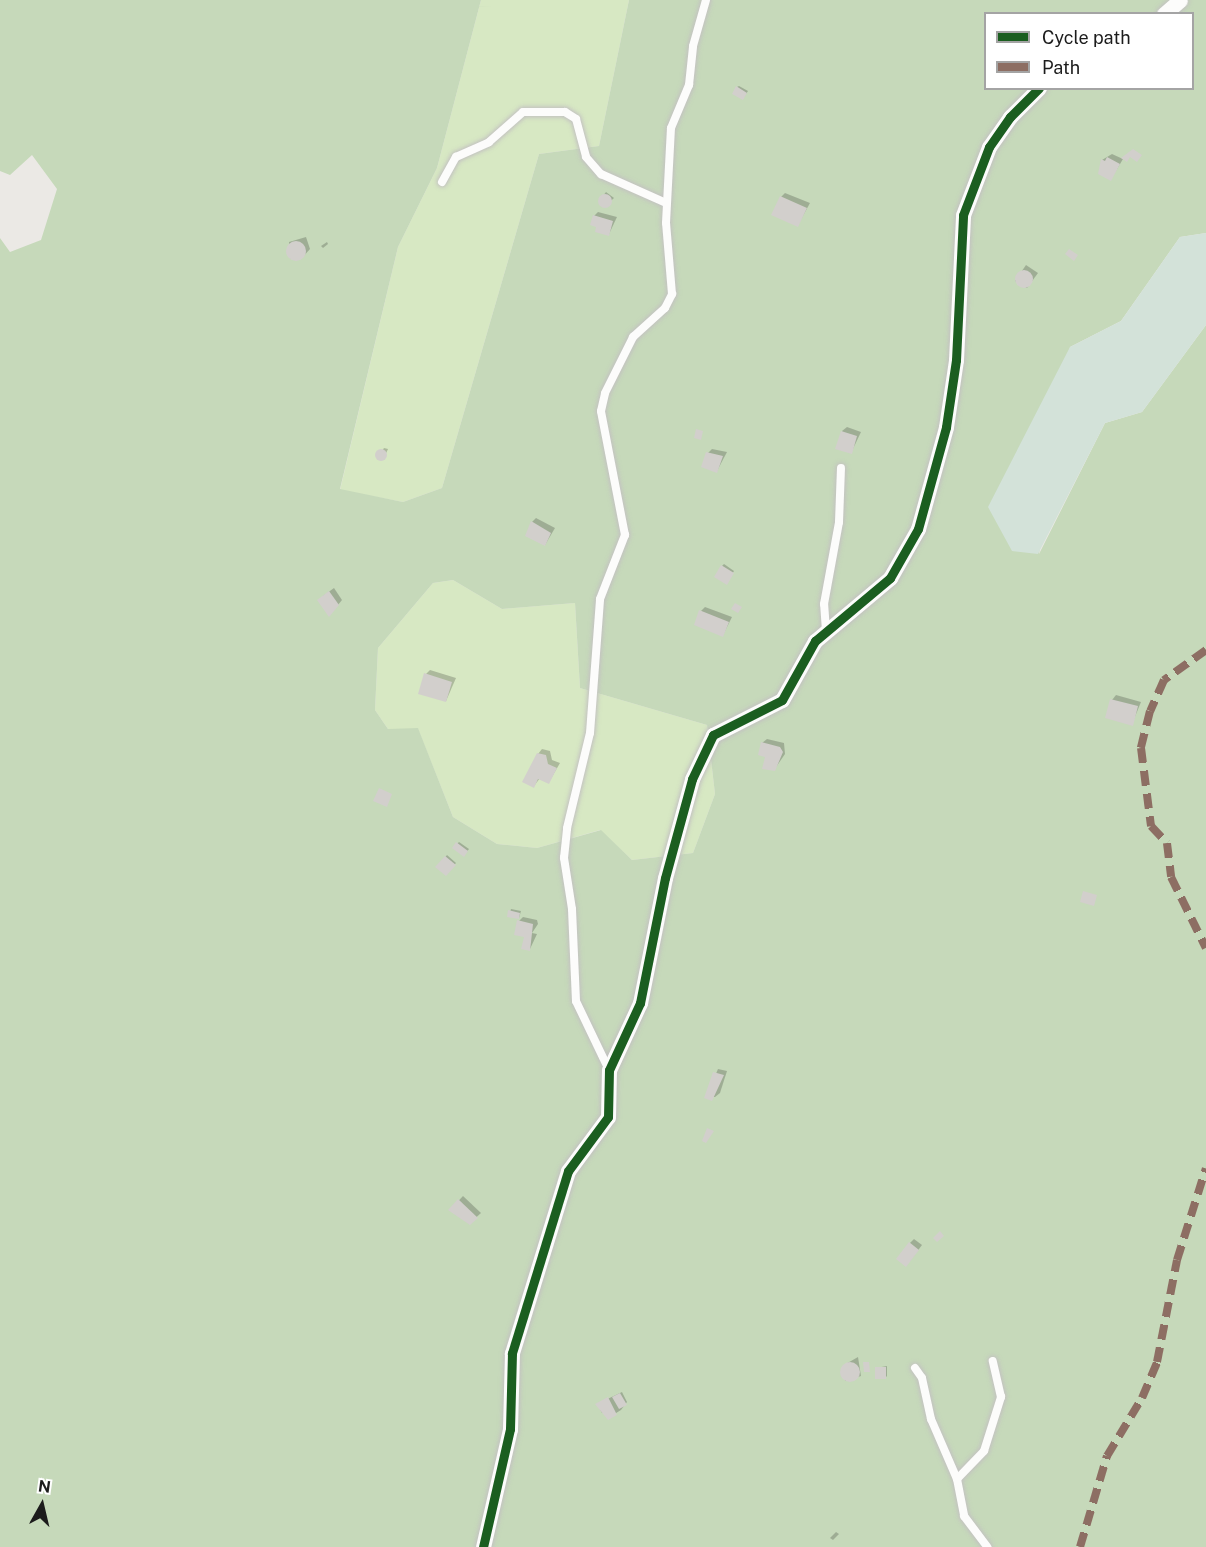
<!DOCTYPE html>
<html>
<head>
<meta charset="utf-8">
<style>
	body { margin:0 }
	#map { position:relative; width:1206px; height:1547px; overflow:hidden; background:#ebe9e5; font-family:"Public Sans",sans-serif }
	div>[style] { position:absolute }
	[style*='--x'] { left:calc(var(--x)*1px); top:calc(var(--y)*1px); width:calc(var(--w)*1px); rotate:calc(var(--a)*1deg) }
	.grass>* { inset:0; background:#d7e8c3 }
	.forest>* { inset:0; background:#c6d9ba }
	.wetland>* { inset:0; background:#d3e2d9 }
	.shadow>* { inset:0; background:#0003 }
	.building>* { inset:0; background:#d2cfcc }
	.round { border-radius:50% }
	.roads { filter:drop-shadow(0 0 2px #c3c2c1) drop-shadow(0 0 2px #c3c2c1) }
	.service>* { height:8px; margin:-4px; padding:0 4px; transform-origin:4px; border-radius:4px; background:#fcfcfb }
	.minor>* { height:15px; margin:-7.5px; padding:0 7.5px; transform-origin:7.5px; border-radius:7.5px; background:#fcfcfb }
	.quiet>* { height:8px; margin-top:-4px; transform-origin:0; background:repeating-linear-gradient(90deg,#8d6e63 0 15px,transparent 0 23px) }
	.cycleway>* { height:9px; margin:-4.5px; padding:0 4.5px; transform-origin:4.5px; border-radius:4.5px; background:#1b5e20 }
	span { translate:-50% -50%; white-space:nowrap; text-align:center; line-height:1.15; -webkit-text-stroke:6px #fff; paint-order:stroke }
	.legend { position:absolute; left:984px; top:12px; width:210px; height:78px; box-sizing:border-box; background:#fff; border:2px solid #a4a4a4; margin:0; padding:8px 10px; list-style:none; font-size:18px; color:#1c1c1c }
	.legend li { display:flex; align-items:center; gap:12px; height:30px }
	.legend b { width:30px; border:2px solid #a4a4a4 }
	.north { position:absolute; left:12px; top:1475px; width:60px; height:60px; -webkit-text-stroke:4px #fff; paint-order:stroke; rotate:8deg; font-size:16px; font-weight:700; line-height:24px; text-align:center; color:#1c1c1c }
	.north::after { content:''; display:block; margin:auto; width:21px; height:27px; background:#1c1c1c; clip-path:polygon(50% 0,100% 100%,50% 72%,0 100%) }
</style>
</head>
<body>
<div id="map">
	<div class="grass">
		<i style="clip-path:polygon(481px 0,629px 0,599px 146px,539px 154px,442px 488px,403px 502px,340px 490px,398px 247px,437px 168px)"></i>
		<i style="clip-path:polygon(453px 580px,502px 609px,575px 603px,580px 688px,707px 725px,715px 794px,693px 853px,632px 860px,600px 830px,537px 848px,497px 844px,453px 817px,418px 729px,388px 729px,375px 710px,378px 648px,433px 583px)"></i>
	</div>
	<div class="forest">
		<i style="clip-path:polygon(evenodd,0 0,481px 0,437px 168px,398px 247px,340px 489px,403px 502px,442px 488px,539px 154px,599px 146px,629px 0,1206px 0,1206px 233px,1180px 237px,1121px 321px,1070px 347px,1039px 554px,1105px 423px,1142px 412px,1206px 325px,1206px 1547px,0 1547px,0 238px,10px 252px,41px 240px,57px 189px,32px 155px,10px 175px,0 171px,0 0,986px 14px,1192px 14px,1192px 88px,986px 88px,986px 14px,0 0,453px 580px,502px 609px,575px 603px,580px 688px,707px 725px,715px 794px,693px 853px,632px 860px,601px 830px,537px 848px,497px 844px,453px 817px,418px 728px,388px 729px,375px 710px,378px 648px,433px 583px,453px 580px)"></i>
	</div>
	<div class="wetland">
		<i style="clip-path:polygon(1206px 233px,1206px 325px,1142px 412px,1105px 423px,1038px 554px,1012px 551px,988px 507px,1070px 347px,1121px 321px,1180px 237px)"></i>
	</div>
	<div class="shadow">
		<i style="clip-path:polygon(739px 86px,748px 91px,744px 97px,737px 87px)"></i>
		<i style="clip-path:polygon(1112px 154px,1123px 159px,1111px 179px,1102px 160px)"></i>
		<i style="clip-path:polygon(606px 192px,614px 198px,605px 206px,599px 201px)"></i>
		<i style="clip-path:polygon(785px 193px,810px 203px,798px 225px,781px 197px)"></i>
		<i style="clip-path:polygon(598px 212px,617px 217px,609px 234px,598px 226px,594px 216px)"></i>
		<i style="clip-path:polygon(306px 237px,310px 249px,302px 258px,290px 259px,289px 242px)"></i>
		<i style="clip-path:polygon(327px 242px,328px 244px,323px 248px,321px 246px)"></i>
		<i style="clip-path:polygon(1026px 265px,1038px 273px,1027px 288px,1015px 281px)"></i>
		<i style="clip-path:polygon(847px 427px,861px 432px,851px 453px,842px 431px)"></i>
		<i style="clip-path:polygon(384px 448px,388px 449px,383px 460px,377px 458px)"></i>
		<i style="clip-path:polygon(712px 449px,727px 452px,717px 471px,708px 453px)"></i>
		<i style="clip-path:polygon(536px 518px,555px 528px,545px 545px,532px 522px)"></i>
		<i style="clip-path:polygon(724px 564px,734px 571px,728px 581px,722px 566px)"></i>
		<i style="clip-path:polygon(334px 588px,342px 600px,333px 611px,323px 596px)"></i>
		<i style="clip-path:polygon(705px 607px,732px 617px,723px 635px,701px 611px)"></i>
		<i style="clip-path:polygon(430px 670px,456px 678px,446px 701px,426px 674px)"></i>
		<i style="clip-path:polygon(1116px 695px,1141px 702px,1132px 724px,1112px 700px)"></i>
		<i style="clip-path:polygon(767px 739px,784px 743px,785px 754px,774px 770px,762px 743px)"></i>
		<i style="clip-path:polygon(542px 749px,550px 751px,552px 760px,560px 763px,549px 782px,540px 778px,534px 786px,538px 754px)"></i>
		<i style="clip-path:polygon(459px 842px,469px 849px,464px 855px,454px 847px)"></i>
		<i style="clip-path:polygon(447px 855px,456px 863px,446px 874px,437px 867px)"></i>
		<i style="clip-path:polygon(511px 909px,521px 911px,519px 918px,509px 916px)"></i>
		<i style="clip-path:polygon(523px 917px,537px 920px,538px 924px,532px 933px,537px 934px,530px 949px,519px 921px)"></i>
		<i style="clip-path:polygon(718px 1069px,727px 1071px,720px 1093px,715px 1097px,706px 1097px)"></i>
		<i style="clip-path:polygon(463px 1196px,481px 1213px,470px 1223px,450px 1210px)"></i>
		<i style="clip-path:polygon(914px 1239px,922px 1245px,910px 1261px,910px 1243px)"></i>
		<i style="clip-path:polygon(858px 1357px,861px 1376px,845px 1381px,844px 1365px)"></i>
		<i style="clip-path:polygon(887px 1366px,887px 1376px,886px 1377px,876px 1368px)"></i>
		<i style="clip-path:polygon(622px 1392px,627px 1402px,621px 1410px,608px 1418px,605px 1412px,602px 1413px,597px 1404px)"></i>
		<i style="clip-path:polygon(836px 1532px,839px 1534px,833px 1540px,830px 1538px)"></i>
	</div>
	<div class="building">
		<i style="clip-path:polygon(736px 86px,747px 93px,743px 100px,732px 94px)"></i>
		<i style="clip-path:polygon(1133px 149px,1142px 155px,1137px 162px,1130px 157px,1127px 162px,1121px 158px)"></i>
		<i style="clip-path:polygon(1107px 157px,1120px 164px,1111px 181px,1098px 174px,1101px 159px,1105px 161px)"></i>
		<i class="round" style="left:598px;top:194px;width:14px;height:14px"></i>
		<i style="clip-path:polygon(780px 196px,807px 208px,798px 227px,771px 215px)"></i>
		<i style="clip-path:polygon(593px 215px,613px 221px,609px 236px,595px 232px,596px 227px,590px 225px)"></i>
		<i class="round" style="left:286px;top:241px;width:20px;height:20px"></i>
		<i style="clip-path:polygon(1069px 249px,1078px 255px,1074px 261px,1065px 254px)"></i>
		<i class="round" style="left:1015px;top:270px;width:18px;height:18px"></i>
		<i style="clip-path:polygon(696px 429px,703px 431px,701px 440px,694px 438px)"></i>
		<i style="clip-path:polygon(841px 431px,857px 436px,852px 454px,835px 449px)"></i>
		<i class="round" style="left:375px;top:449px;width:12px;height:12px"></i>
		<i style="clip-path:polygon(706px 452px,723px 456px,717px 473px,701px 467px)"></i>
		<i style="clip-path:polygon(531px 521px,551px 533px,545px 546px,525px 536px)"></i>
		<i style="clip-path:polygon(721px 565px,734px 573px,727px 585px,714px 577px)"></i>
		<i style="clip-path:polygon(329px 591px,339px 605px,329px 617px,317px 600px)"></i>
		<i style="clip-path:polygon(735px 603px,742px 607px,738px 613px,731px 609px)"></i>
		<i style="clip-path:polygon(699px 610px,729px 622px,723px 637px,694px 625px)"></i>
		<i style="clip-path:polygon(424px 673px,452px 682px,446px 702px,418px 694px)"></i>
		<i style="clip-path:polygon(1110px 699px,1138px 706px,1133px 726px,1105px 718px)"></i>
		<i style="clip-path:polygon(761px 742px,780px 747px,783px 752px,775px 771px,762px 769px,765px 757px,758px 755px)"></i>
		<i style="clip-path:polygon(537px 753px,546px 755px,548px 764px,557px 768px,549px 784px,538px 779px,534px 788px,522px 782px)"></i>
		<i style="clip-path:polygon(379px 788px,392px 794px,387px 807px,373px 801px)"></i>
		<i style="clip-path:polygon(456px 842px,468px 851px,464px 857px,452px 848px)"></i>
		<i style="clip-path:polygon(445px 856px,456px 865px,446px 876px,435px 867px)"></i>
		<i style="clip-path:polygon(1083px 891px,1097px 895px,1094px 906px,1080px 902px)"></i>
		<i style="clip-path:polygon(508px 910px,520px 913px,519px 919px,507px 917px)"></i>
		<i style="clip-path:polygon(517px 920px,533px 924px,530px 951px,521px 949px,524px 937px,514px 935px)"></i>
		<i style="clip-path:polygon(713px 1072px,724px 1075px,712px 1101px,704px 1098px)"></i>
		<i style="clip-path:polygon(707px 1128px,714px 1131px,706px 1143px,702px 1141px)"></i>
		<i style="clip-path:polygon(458px 1199px,478px 1218px,470px 1225px,448px 1210px)"></i>
		<i style="clip-path:polygon(940px 1231px,944px 1236px,937px 1242px,933px 1238px)"></i>
		<i style="clip-path:polygon(909px 1242px,919px 1250px,906px 1267px,896px 1259px)"></i>
		<i style="clip-path:polygon(863px 1362px,869px 1362px,870px 1372px,864px 1372px)"></i>
		<i class="round" style="left:840px;top:1362px;width:20px;height:20px"></i>
		<i style="clip-path:polygon(875px 1367px,886px 1367px,886px 1379px,875px 1379px)"></i>
		<i style="clip-path:polygon(620px 1393px,627px 1405px,619px 1409px,612px 1397px)"></i>
		<i style="clip-path:polygon(608px 1397px,617px 1415px,608px 1420px,595px 1404px)"></i>
	</div>
	<div class="roads">
		<div class="service">
			<i style="--x:442;--y:182;--w:29;--a:-61"></i>
			<i style="--x:456;--y:157;--w:36;--a:-24"></i>
			<i style="--x:489;--y:142;--w:45;--a:-41.4"></i>
			<i style="--x:523;--y:112;--w:42;--a:0"></i>
			<i style="--x:565;--y:112;--w:13;--a:32"></i>
			<i style="--x:576;--y:119;--w:39;--a:75"></i>
			<i style="--x:586;--y:157;--w:23;--a:49"></i>
			<i style="--x:601;--y:174;--w:71;--a:24"></i>
			<i style="--x:826;--y:631;--w:27;--a:-94"></i>
			<i style="--x:824;--y:604;--w:83;--a:-79.6"></i>
			<i style="--x:839;--y:522;--w:54;--a:-87.9"></i>
			<i style="--x:609;--y:1070;--w:76;--a:-115.6"></i>
			<i style="--x:576;--y:1001;--w:92;--a:-92.5"></i>
			<i style="--x:572;--y:909;--w:52;--a:-98.9"></i>
			<i style="--x:564;--y:858;--w:30;--a:-84"></i>
			<i style="--x:567;--y:828;--w:98;--a:-76.4"></i>
			<i style="--x:590;--y:733;--w:134;--a:-85.7"></i>
			<i style="--x:600;--y:599;--w:69;--a:-68.7"></i>
			<i style="--x:625;--y:535;--w:126;--a:-101"></i>
			<i style="--x:601;--y:411;--w:18;--a:-77"></i>
			<i style="--x:605;--y:393;--w:63;--a:-63.4"></i>
			<i style="--x:633;--y:337;--w:43;--a:-42.2"></i>
			<i style="--x:665;--y:308;--w:16;--a:-63"></i>
			<i style="--x:672;--y:294;--w:71;--a:-94.8"></i>
			<i style="--x:666;--y:223;--w:95;--a:-87"></i>
			<i style="--x:671;--y:128;--w:47;--a:-67.3"></i>
			<i style="--x:689;--y:85;--w:39;--a:-84"></i>
			<i style="--x:693;--y:46;--w:48;--a:-74.2"></i>
			<i style="--x:915;--y:1368;--w:12;--a:55"></i>
			<i style="--x:922;--y:1378;--w:42;--a:77.6"></i>
			<i style="--x:931;--y:1419;--w:65;--a:66.6"></i>
			<i style="--x:957;--y:1479;--w:38;--a:79"></i>
			<i style="--x:964;--y:1516;--w:39;--a:53"></i>
			<i style="--x:957;--y:1479;--w:39;--a:-46"></i>
			<i style="--x:984;--y:1451;--w:57;--a:-72.5"></i>
			<i style="--x:1001;--y:1397;--w:37;--a:-103"></i>
		</div>
		<div class="minor">
			<i style="--x:1164;--y:14;--w:21;--a:-41"></i>
			<i style="--x:483;--y:1547;--w:121;--a:-77.1"></i>
			<i style="--x:510;--y:1429;--w:76;--a:-88.5"></i>
			<i style="--x:512;--y:1353;--w:190;--a:-72.9"></i>
			<i style="--x:568;--y:1171;--w:67;--a:-53.5"></i>
			<i style="--x:608;--y:1117;--w:47;--a:-88.8"></i>
			<i style="--x:609;--y:1070;--w:74;--a:-65.2"></i>
			<i style="--x:640;--y:1003;--w:127;--a:-78.7"></i>
			<i style="--x:665;--y:878;--w:103;--a:-74.7"></i>
			<i style="--x:692;--y:779;--w:49;--a:-64.5"></i>
			<i style="--x:713;--y:735;--w:77;--a:-26.9"></i>
			<i style="--x:782;--y:700;--w:68;--a:-60.8"></i>
			<i style="--x:815;--y:641;--w:98;--a:-40"></i>
			<i style="--x:890;--y:578;--w:56;--a:-60.3"></i>
			<i style="--x:918;--y:529;--w:106;--a:-74.6"></i>
			<i style="--x:946;--y:427;--w:68;--a:-81.5"></i>
			<i style="--x:956;--y:360;--w:145;--a:-87.2"></i>
			<i style="--x:963;--y:215;--w:73;--a:-69.1"></i>
			<i style="--x:989;--y:147;--w:37;--a:-55"></i>
			<i style="--x:1010;--y:117;--w:41;--a:-45"></i>
		</div>
	</div>
	<div class="quiet">
		<i style="--x:1206;--y:650;--w:52;--a:144.5"></i>
		<i style="--x:1164;--y:680;--w:34;--a:114"></i>
		<i style="--x:1150;--y:711;--w:38;--a:104"></i>
		<i style="--x:1141;--y:748;--w:79;--a:82.7"></i>
		<i style="--x:1151;--y:826;--w:23;--a:47"></i>
		<i style="--x:1167;--y:843;--w:34;--a:83"></i>
		<i style="--x:1171;--y:877;--w:79;--a:63.8"></i>
		<i style="--x:1080;--y:1547;--w:95;--a:-73.5"></i>
		<i style="--x:1107;--y:1456;--w:68;--a:-58.9"></i>
		<i style="--x:1142;--y:1398;--w:39;--a:-67"></i>
		<i style="--x:1157;--y:1362;--w:104;--a:-78.9"></i>
		<i style="--x:1177;--y:1260;--w:96;--a:-72.5"></i>
	</div>
	<div class="cycleway">
		<i style="--x:483;--y:1547;--w:121;--a:-77.1"></i>
		<i style="--x:510;--y:1429;--w:76;--a:-88.5"></i>
		<i style="--x:512;--y:1353;--w:190;--a:-72.9"></i>
		<i style="--x:568;--y:1171;--w:67;--a:-53.5"></i>
		<i style="--x:608;--y:1117;--w:47;--a:-88.8"></i>
		<i style="--x:609;--y:1070;--w:74;--a:-65.2"></i>
		<i style="--x:640;--y:1003;--w:127;--a:-78.7"></i>
		<i style="--x:665;--y:878;--w:103;--a:-74.7"></i>
		<i style="--x:692;--y:779;--w:49;--a:-64.5"></i>
		<i style="--x:713;--y:735;--w:77;--a:-26.9"></i>
		<i style="--x:782;--y:700;--w:68;--a:-60.8"></i>
		<i style="--x:815;--y:641;--w:98;--a:-40"></i>
		<i style="--x:890;--y:578;--w:56;--a:-60.3"></i>
		<i style="--x:918;--y:529;--w:106;--a:-74.6"></i>
		<i style="--x:946;--y:427;--w:68;--a:-81.5"></i>
		<i style="--x:956;--y:360;--w:145;--a:-87.2"></i>
		<i style="--x:963;--y:215;--w:73;--a:-69.1"></i>
		<i style="--x:989;--y:147;--w:37;--a:-55"></i>
		<i style="--x:1010;--y:117;--w:41;--a:-45"></i>
	</div>
	<ul class="legend">
	<li><b style="height:8px;background:#1b5e20"></b>Cycle path</li>
	<li><b style="height:8px;background:#8d6e63"></b>Path</li>
	</ul>
	<div class="north">N</div>
</div>
</body>
</html>
